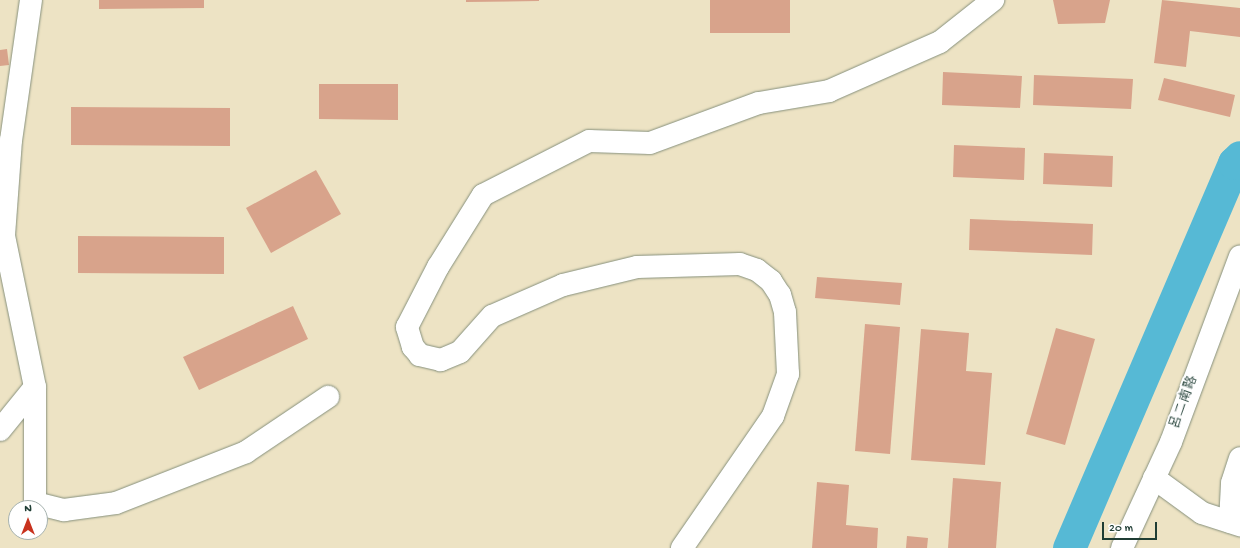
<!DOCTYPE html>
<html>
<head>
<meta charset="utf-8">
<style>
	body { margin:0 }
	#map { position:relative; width:1240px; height:548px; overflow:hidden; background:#ede3c4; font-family:"Gochi Hand","LXGW WenKai TC",sans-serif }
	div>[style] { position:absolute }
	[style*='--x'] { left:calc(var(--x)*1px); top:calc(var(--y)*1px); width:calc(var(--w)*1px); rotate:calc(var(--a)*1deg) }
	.river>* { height:33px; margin:-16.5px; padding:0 16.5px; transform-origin:16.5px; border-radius:16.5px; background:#56b9d5 }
	.building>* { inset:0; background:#d8a38b }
	.roads { filter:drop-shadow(0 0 1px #86907c) drop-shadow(0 0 1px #86907c) }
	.minor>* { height:22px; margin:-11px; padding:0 11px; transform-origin:11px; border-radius:11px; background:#fff }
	span { translate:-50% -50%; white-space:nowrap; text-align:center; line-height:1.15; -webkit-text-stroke:4px #fff; paint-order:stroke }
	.street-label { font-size:14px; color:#1f3d34 }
	.north { position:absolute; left:8px; top:500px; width:40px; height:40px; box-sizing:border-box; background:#fff; border:1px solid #a5b1ae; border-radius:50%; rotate:0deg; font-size:11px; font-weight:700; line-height:16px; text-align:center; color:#1f3d34 }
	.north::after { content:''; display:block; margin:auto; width:14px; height:18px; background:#c8321e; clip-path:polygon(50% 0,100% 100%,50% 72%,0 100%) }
	.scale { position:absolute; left:1102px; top:522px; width:55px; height:18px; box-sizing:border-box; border:2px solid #1f3d34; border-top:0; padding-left:5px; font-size:12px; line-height:14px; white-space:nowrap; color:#1f3d34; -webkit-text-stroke:3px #fff; paint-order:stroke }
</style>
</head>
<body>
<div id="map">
	<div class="river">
		<i style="--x:1069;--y:548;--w:419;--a:-66.8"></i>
		<i style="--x:1234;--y:163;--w:8;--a:-45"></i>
	</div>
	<div class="building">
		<i style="clip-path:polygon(99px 0,204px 0,204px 8px,99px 9px)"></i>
		<i style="clip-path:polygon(466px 0,539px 0,539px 1px,466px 2px)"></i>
		<i style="clip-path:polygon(710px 0,790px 0,790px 33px,710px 33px)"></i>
		<i style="clip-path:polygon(1053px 0,1110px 0,1105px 23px,1058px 24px)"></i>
		<i style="clip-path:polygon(1162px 0,1240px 8px,1240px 37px,1190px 31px,1186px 67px,1154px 63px)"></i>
		<i style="clip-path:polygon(7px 49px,9px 65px,0 66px,0 50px)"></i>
		<i style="clip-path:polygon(943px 72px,1022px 76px,1020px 108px,942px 105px)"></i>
		<i style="clip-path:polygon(1034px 75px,1133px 79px,1131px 109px,1033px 105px)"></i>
		<i style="clip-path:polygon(1164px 78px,1235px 95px,1230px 117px,1158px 100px)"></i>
		<i style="clip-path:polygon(319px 84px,398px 84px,398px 120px,319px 119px)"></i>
		<i style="clip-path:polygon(71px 107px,230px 108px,230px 146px,71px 145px)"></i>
		<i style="clip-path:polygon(954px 145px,1025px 148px,1024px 180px,953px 177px)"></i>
		<i style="clip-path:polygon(1044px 153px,1113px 156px,1112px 187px,1043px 184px)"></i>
		<i style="clip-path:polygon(316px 170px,341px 214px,271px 253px,246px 208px)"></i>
		<i style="clip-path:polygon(970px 219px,1093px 224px,1092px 255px,969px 250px)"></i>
		<i style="clip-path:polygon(78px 236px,224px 237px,224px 274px,78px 273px)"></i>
		<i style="clip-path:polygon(817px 277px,902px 283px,900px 305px,815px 298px)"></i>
		<i style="clip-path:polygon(293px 306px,308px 339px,199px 390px,183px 357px)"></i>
		<i style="clip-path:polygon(865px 324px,900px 327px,890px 454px,855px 451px)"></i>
		<i style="clip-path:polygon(1056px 328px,1095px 339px,1065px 445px,1026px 434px)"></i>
		<i style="clip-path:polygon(921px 329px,969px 333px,966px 371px,992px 373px,985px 465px,911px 460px)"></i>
		<i style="clip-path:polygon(953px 478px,1001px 482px,996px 548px,948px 548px)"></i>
		<i style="clip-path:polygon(817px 482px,849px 485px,846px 525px,878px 528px,877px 548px,812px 548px)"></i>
		<i style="clip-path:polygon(907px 536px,928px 538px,927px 548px,906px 548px)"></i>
	</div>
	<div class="roads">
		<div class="minor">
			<i style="--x:31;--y:0;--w:141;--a:98.1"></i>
			<i style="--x:11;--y:140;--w:96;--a:94.2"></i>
			<i style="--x:4;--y:236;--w:154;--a:78.4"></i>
			<i style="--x:35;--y:387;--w:116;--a:90"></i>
			<i style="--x:35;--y:503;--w:30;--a:14"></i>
			<i style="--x:64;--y:510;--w:52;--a:-7.7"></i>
			<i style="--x:116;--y:503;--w:140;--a:-21.4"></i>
			<i style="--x:246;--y:452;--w:99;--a:-33.9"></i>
			<i style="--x:0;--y:430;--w:55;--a:-50.9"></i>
			<i style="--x:1154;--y:478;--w:59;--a:36.1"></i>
			<i style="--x:1202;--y:513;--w:40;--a:18"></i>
			<i style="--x:1230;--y:522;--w:39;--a:-87"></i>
			<i style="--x:1232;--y:483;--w:26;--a:-72"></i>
			<i style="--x:682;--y:548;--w:160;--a:-55.4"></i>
			<i style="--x:773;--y:416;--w:45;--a:-70.3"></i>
			<i style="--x:788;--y:374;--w:62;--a:-92.8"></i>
			<i style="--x:785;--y:312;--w:18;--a:-106"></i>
			<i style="--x:780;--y:295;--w:17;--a:-123"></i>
			<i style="--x:771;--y:281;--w:18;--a:-142"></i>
			<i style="--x:757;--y:270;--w:18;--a:-161"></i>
			<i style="--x:740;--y:264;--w:103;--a:178.3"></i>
			<i style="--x:637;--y:267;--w:76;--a:166.3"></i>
			<i style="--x:563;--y:285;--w:77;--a:156.4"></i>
			<i style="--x:492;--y:316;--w:48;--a:131.6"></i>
			<i style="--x:460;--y:352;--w:21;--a:157"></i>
			<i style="--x:441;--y:360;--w:22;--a:-167"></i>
			<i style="--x:420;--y:355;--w:11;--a:-131"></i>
			<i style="--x:413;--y:347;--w:21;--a:-107"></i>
			<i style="--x:407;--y:327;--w:68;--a:-62.7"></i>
			<i style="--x:438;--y:267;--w:85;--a:-58"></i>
			<i style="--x:483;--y:195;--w:119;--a:-27"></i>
			<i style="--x:589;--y:141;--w:61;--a:1.9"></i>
			<i style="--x:650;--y:143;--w:116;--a:-20.2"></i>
			<i style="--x:759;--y:103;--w:71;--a:-9.7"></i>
			<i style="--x:829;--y:91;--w:121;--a:-23.8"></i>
			<i style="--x:940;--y:42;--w:68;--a:-38.4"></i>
			<i style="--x:1122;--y:548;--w:117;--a:-65.2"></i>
			<i style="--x:1171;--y:442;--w:198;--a:-69.6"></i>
		</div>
	</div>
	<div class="street-label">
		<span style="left:1185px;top:403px;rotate:-70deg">吕二南路</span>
	</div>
	<div class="north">N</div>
	<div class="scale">20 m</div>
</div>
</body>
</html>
